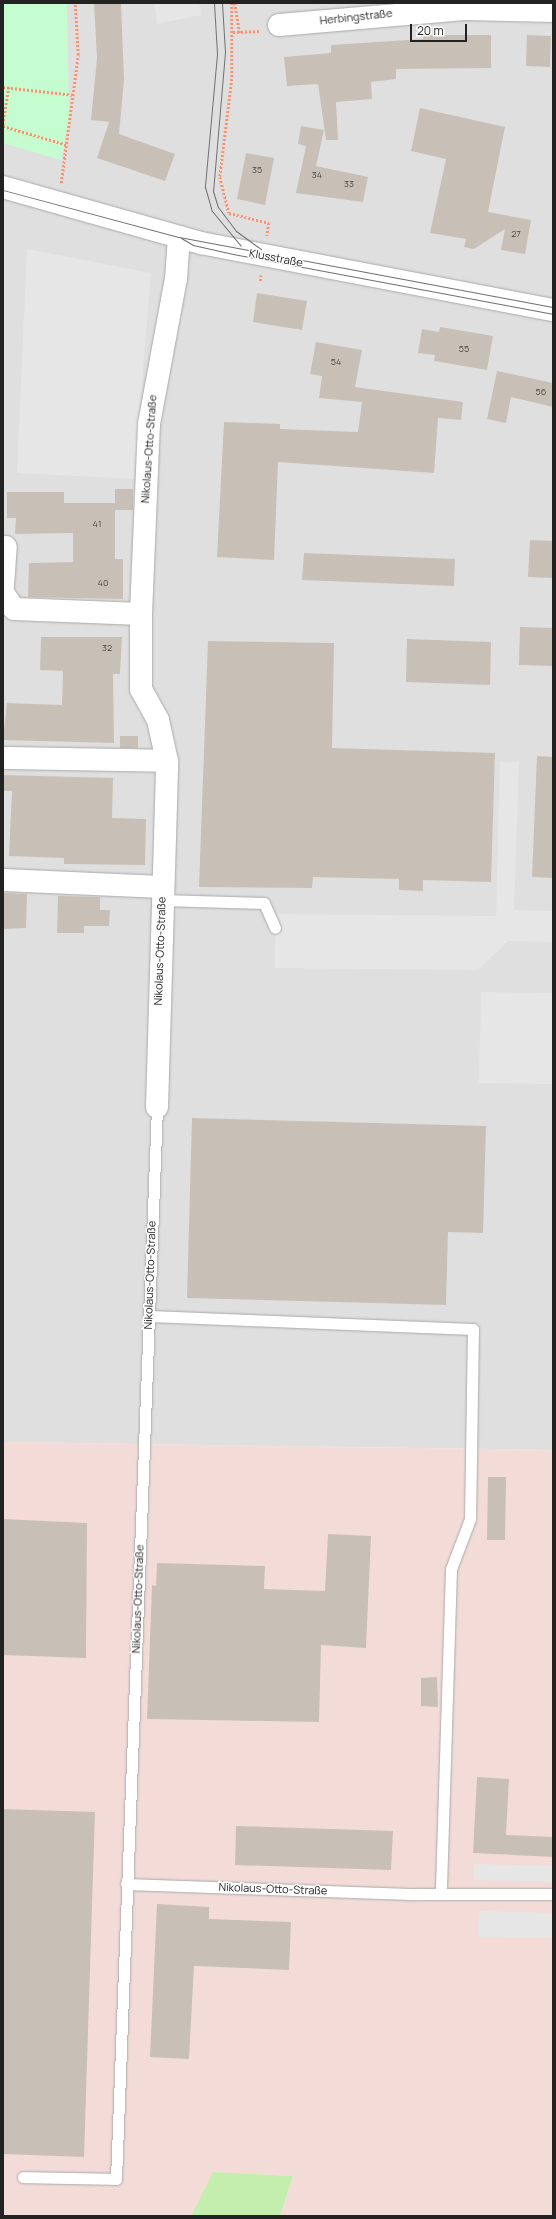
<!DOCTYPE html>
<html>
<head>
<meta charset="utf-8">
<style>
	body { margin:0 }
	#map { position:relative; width:556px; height:2219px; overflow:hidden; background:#f2f0e8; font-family:Manrope,sans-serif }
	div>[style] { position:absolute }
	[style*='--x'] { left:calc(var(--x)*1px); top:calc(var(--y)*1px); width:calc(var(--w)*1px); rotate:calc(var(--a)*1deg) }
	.residential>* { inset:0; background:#e0dfdf }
	.commercial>* { inset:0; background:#f3dcd8 }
	.grass>* { inset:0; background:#c4eead }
	.park>* { inset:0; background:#c5fdd1 }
	.parking>* { inset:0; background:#e6e6e6 }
	.building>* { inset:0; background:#c8c0b7 }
	.path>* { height:2.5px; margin-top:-1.25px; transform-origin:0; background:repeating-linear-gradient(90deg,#ff8f6d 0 2px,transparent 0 4px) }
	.roads { filter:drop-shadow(0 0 1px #a9a9a9) drop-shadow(0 0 1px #a9a9a9) }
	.service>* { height:11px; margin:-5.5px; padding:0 5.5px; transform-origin:5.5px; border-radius:5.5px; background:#fff }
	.minor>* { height:22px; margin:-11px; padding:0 11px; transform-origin:11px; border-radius:11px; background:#fff }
	.tertiary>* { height:22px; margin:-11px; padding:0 11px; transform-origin:11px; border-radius:11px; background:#fff }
	.tram>* { height:1px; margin:-0.5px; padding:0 0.5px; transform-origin:0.5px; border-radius:0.5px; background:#707070 }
	span { translate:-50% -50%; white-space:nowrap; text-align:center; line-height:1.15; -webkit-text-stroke:3px #fff; paint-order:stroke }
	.number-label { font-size:9px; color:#4c4a47 }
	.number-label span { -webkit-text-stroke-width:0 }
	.street-label { font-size:11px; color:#222 }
	.frame { position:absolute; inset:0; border:4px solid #222; pointer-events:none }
	.scale { position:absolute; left:410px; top:24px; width:57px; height:18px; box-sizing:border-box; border:2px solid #222; border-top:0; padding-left:5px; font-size:12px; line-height:14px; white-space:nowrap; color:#222; -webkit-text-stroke:3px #fff; paint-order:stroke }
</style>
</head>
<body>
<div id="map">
	<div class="residential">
		<i style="clip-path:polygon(3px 3px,553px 3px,553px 1450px,3px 1442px)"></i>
	</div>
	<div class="commercial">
		<i style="clip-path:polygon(3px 1442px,553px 1450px,553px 2216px,280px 2216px,293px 2176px,214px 2172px,191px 2216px,3px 2216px)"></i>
	</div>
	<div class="grass">
		<i style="clip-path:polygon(213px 2172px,293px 2176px,280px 2216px,191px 2216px)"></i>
	</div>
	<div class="park">
		<i style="clip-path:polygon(3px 3px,67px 3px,69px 119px,61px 160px,3px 143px)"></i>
	</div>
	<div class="parking">
		<i style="clip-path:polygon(154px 3px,199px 3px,201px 15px,157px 24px)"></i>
		<i style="clip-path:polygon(27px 249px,151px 273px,134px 479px,17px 473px)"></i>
		<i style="clip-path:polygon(500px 762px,519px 762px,514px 910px,553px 911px,553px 942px,508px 941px,478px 970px,275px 968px,275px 914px,496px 916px)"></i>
		<i style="clip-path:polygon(481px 992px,553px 993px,553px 1084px,479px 1083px)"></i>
		<i style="clip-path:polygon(474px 1864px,553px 1866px,553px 1882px,474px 1880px)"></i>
		<i style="clip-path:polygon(479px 1911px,553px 1913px,553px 1938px,478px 1937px)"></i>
	</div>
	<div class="building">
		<i style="clip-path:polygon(94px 3px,121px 3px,124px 80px,119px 134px,175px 154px,165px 181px,97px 158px,109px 122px,91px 120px,97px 58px)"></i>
		<i style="clip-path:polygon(423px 35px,491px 35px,491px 68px,396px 69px,396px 79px,371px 82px,372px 99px,336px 102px,338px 140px,326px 140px,318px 84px,287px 86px,284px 57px,331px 53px,331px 45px,423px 39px)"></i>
		<i style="clip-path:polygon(527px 35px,551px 36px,550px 67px,526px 66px)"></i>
		<i style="clip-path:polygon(420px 108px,505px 127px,488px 212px,531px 220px,525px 254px,501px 250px,505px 229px,474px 249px,464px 247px,466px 239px,430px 233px,446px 159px,411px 151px)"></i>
		<i style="clip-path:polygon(301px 126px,324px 130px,316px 166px,368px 177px,363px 202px,296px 193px,306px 146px,298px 144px)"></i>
		<i style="clip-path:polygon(246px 153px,274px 158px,265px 205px,237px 199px)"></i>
		<i style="clip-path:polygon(257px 293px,307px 301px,302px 330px,253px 322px)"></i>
		<i style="clip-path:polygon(440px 327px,493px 336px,487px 370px,434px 361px,435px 355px,418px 353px,422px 329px,439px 332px)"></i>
		<i style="clip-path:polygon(316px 342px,362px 350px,355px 387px,463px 402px,461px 420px,438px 418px,434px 473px,278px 462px,274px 560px,217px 557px,224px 422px,280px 424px,280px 429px,358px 432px,362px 402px,319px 398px,322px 376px,310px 374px)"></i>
		<i style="clip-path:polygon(497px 371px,553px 383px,553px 407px,511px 397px,506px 423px,487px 419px)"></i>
		<i style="clip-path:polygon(115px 489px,133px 489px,133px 510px,115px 510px,115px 559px,123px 559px,123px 599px,28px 597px,29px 563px,73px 562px,73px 533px,15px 534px,16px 518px,7px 518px,7px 492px,64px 492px,64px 503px,115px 503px)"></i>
		<i style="clip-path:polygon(530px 540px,553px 541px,553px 578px,528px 577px)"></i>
		<i style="clip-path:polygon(304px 553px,455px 559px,454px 586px,302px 580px)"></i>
		<i style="clip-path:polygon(520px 627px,553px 628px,553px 666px,519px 665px)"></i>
		<i style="clip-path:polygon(41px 637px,122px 637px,120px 674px,113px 674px,114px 743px,3px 740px,7px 703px,62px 705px,63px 671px,40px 670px)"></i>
		<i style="clip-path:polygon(407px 639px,491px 642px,490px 685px,406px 682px)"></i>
		<i style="clip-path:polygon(208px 641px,334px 643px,332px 748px,495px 753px,491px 882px,423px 880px,423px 891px,399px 890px,399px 879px,313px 877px,312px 888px,199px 887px)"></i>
		<i style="clip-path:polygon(120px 736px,138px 736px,138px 748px,120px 748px)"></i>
		<i style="clip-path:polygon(537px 756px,553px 757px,553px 878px,532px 877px)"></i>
		<i style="clip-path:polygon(3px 775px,113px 778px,112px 818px,146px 819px,145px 865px,64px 864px,64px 858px,9px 856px,12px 791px,3px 791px)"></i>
		<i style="clip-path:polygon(3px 893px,27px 894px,26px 928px,3px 929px)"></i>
		<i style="clip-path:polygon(58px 896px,100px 897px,100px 910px,110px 910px,109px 926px,84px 926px,84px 933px,57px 933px)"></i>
		<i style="clip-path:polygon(192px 1118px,486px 1126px,483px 1233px,448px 1232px,446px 1305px,187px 1298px)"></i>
		<i style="clip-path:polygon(488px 1477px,506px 1477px,505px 1540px,487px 1540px)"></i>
		<i style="clip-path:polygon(3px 1519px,87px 1523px,86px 1658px,3px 1655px)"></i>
		<i style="clip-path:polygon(328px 1534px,371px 1536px,366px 1648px,321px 1645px,319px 1722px,147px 1719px,152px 1585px,156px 1586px,157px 1563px,265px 1566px,264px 1589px,325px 1591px)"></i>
		<i style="clip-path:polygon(437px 1677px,438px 1707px,421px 1706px,421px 1678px)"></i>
		<i style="clip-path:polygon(477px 1777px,509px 1779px,506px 1835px,553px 1837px,553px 1857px,473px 1853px)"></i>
		<i style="clip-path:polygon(3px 1809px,95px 1812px,84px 2157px,3px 2154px)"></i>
		<i style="clip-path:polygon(236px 1826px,393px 1831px,391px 1870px,235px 1865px)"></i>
		<i style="clip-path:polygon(157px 1904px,209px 1907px,209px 1919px,291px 1922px,289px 1970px,194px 1966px,189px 2059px,150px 2057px)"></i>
	</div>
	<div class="path">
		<i style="--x:232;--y:3;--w:76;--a:90"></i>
		<i style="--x:232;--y:79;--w:99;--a:97"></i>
		<i style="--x:220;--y:177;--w:37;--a:76"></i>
		<i style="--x:229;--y:213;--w:41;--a:14"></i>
		<i style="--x:269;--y:223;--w:13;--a:99"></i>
		<i style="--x:235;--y:3;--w:31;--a:81"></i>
		<i style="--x:233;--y:32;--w:27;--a:-2"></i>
		<i style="--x:3;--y:87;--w:72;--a:6.3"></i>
		<i style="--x:9;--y:87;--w:39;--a:99"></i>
		<i style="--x:3;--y:126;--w:68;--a:16.3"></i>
		<i style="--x:61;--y:183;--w:129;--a:-82.4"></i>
		<i style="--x:78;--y:55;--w:52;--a:-93.3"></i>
		<i style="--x:260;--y:281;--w:6;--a:-81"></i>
	</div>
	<div class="roads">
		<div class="service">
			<i style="--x:161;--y:900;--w:103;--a:1.7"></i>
			<i style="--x:264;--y:903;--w:27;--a:66"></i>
			<i style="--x:149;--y:1316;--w:324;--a:2.3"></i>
			<i style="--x:473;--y:1329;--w:190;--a:90.9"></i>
			<i style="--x:470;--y:1519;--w:53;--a:110.8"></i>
			<i style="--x:451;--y:1569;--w:322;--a:91.8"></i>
			<i style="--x:126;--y:1884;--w:291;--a:2"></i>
			<i style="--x:417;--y:1894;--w:136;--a:0"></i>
			<i style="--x:23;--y:2177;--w:93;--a:1.2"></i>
			<i style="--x:116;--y:2179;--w:1073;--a:-87.81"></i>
		</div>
		<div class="minor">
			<i style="--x:279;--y:25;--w:186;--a:-4.9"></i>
			<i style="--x:464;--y:9;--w:89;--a:1.3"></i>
			<i style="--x:3;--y:586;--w:39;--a:-86"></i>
			<i style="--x:3;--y:593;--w:19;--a:55"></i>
			<i style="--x:14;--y:609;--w:127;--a:2.3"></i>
			<i style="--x:3;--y:758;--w:164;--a:1"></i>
			<i style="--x:3;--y:880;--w:159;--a:2.5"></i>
			<i style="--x:157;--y:1107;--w:346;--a:-88.3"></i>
			<i style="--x:167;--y:761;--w:42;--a:-102.4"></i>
			<i style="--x:158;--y:720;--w:35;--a:-119"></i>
			<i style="--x:141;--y:689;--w:75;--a:-90"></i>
			<i style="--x:141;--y:614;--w:190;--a:-87.6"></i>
			<i style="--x:149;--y:424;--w:147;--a:-79.5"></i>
			<i style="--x:176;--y:279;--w:42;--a:-85.9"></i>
		</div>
		<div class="tertiary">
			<i style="--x:3;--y:187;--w:206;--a:15.8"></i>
			<i style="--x:201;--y:243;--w:358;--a:10.8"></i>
		</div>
	</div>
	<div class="tram">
		<i style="--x:214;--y:3;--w:51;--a:86.6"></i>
		<i style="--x:217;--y:54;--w:134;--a:95.2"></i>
		<i style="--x:205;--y:187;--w:25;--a:74"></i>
		<i style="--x:212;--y:211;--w:45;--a:50.4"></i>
		<i style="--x:222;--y:3;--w:49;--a:86.5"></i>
		<i style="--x:225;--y:52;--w:140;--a:94.9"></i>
		<i style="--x:213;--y:191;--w:17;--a:73"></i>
		<i style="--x:218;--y:207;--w:30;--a:53"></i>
		<i style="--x:236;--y:231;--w:31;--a:36"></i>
		<i style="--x:3;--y:190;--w:182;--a:15"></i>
		<i style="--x:179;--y:237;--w:380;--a:10.6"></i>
		<i style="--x:181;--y:238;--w:14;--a:30"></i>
		<i style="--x:193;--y:245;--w:41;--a:12.7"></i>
		<i style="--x:233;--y:254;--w:326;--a:10.6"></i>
	</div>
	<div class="number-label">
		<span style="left:257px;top:170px">35</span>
		<span style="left:317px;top:175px">34</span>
		<span style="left:349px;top:184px">33</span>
		<span style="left:516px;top:234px">27</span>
		<span style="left:464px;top:349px">55</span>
		<span style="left:336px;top:362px">54</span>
		<span style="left:541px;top:392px">56</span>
		<span style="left:97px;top:524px">41</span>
		<span style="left:103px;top:583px">40</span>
		<span style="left:107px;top:648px">32</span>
	</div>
	<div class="street-label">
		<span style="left:356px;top:17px;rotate:-6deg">Herbingstraße</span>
		<span style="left:276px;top:258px;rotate:11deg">Klusstraße</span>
		<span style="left:149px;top:449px;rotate:-86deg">Nikolaus-Otto-Straße</span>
		<span style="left:160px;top:951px;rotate:-88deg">Nikolaus-Otto-Straße</span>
		<span style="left:150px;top:1275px;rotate:-88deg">Nikolaus-Otto-Straße</span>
		<span style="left:138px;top:1599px;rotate:-88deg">Nikolaus-Otto-Straße</span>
		<span style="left:273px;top:1889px;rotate:2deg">Nikolaus-Otto-Straße</span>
	</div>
	<div class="frame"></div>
	<div class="scale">20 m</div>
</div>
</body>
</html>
